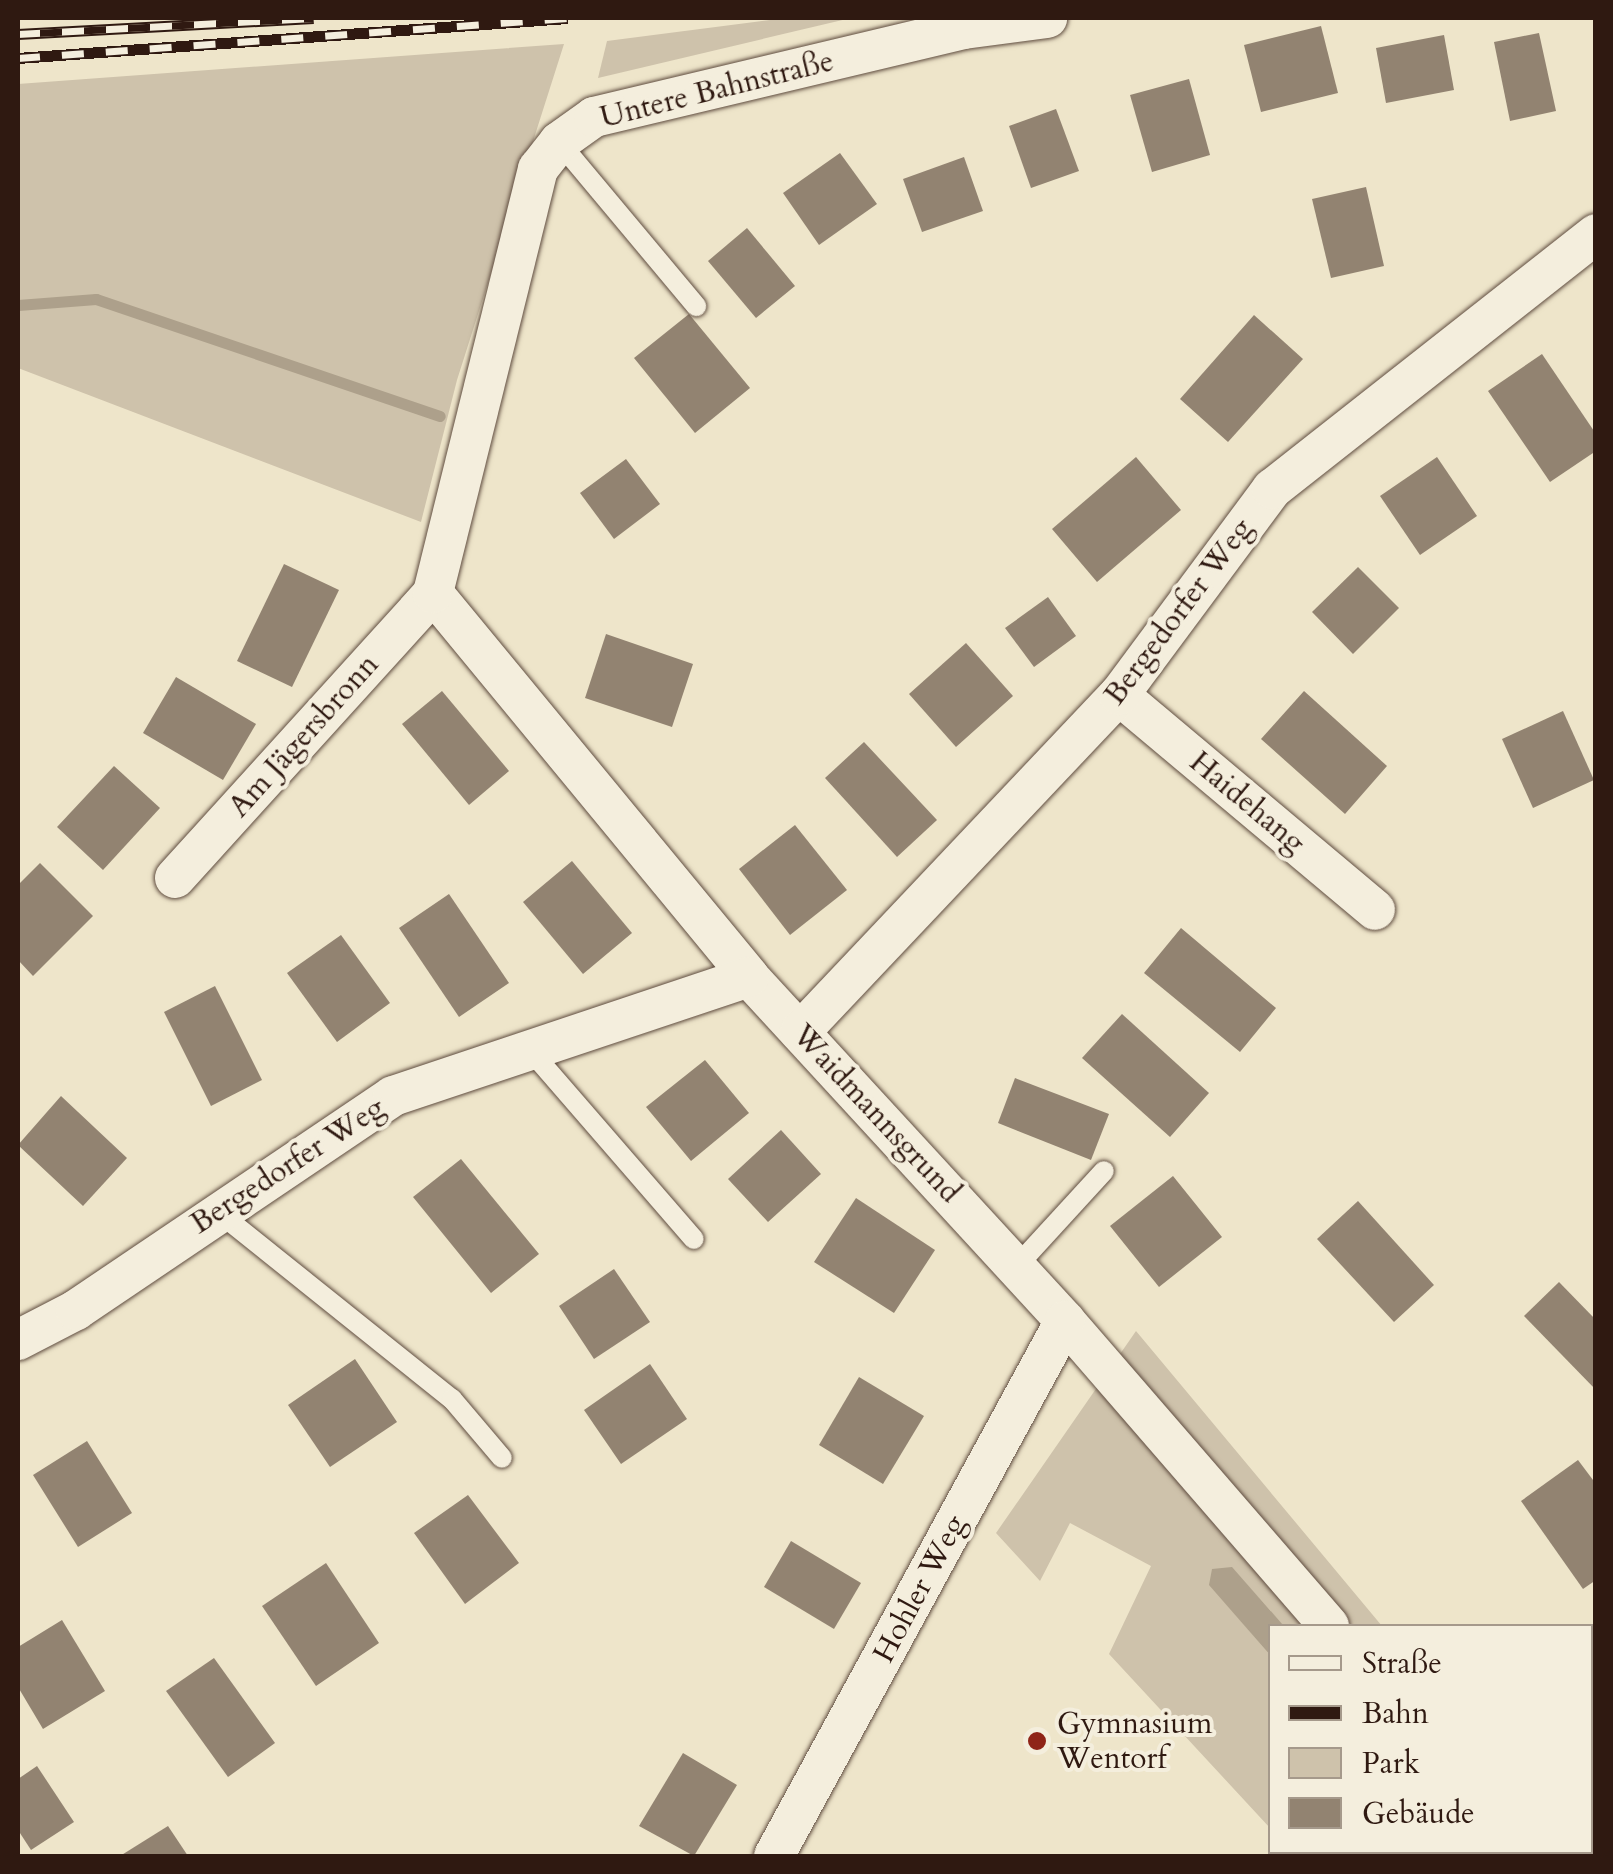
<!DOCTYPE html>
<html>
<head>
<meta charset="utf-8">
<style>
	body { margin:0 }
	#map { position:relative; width:1613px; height:1874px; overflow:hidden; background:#eee5ca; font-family:Cardo,serif }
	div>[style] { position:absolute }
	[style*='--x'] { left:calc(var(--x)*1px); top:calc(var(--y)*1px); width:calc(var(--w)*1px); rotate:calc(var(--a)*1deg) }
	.green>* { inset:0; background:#cec2ab }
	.water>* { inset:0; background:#ada08b }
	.stream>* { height:11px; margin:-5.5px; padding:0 5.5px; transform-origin:5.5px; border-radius:5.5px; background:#ada08b }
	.building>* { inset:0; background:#928371 }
	.roads { filter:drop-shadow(0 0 2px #5f4c3f) drop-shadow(0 0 2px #5f4c3f) }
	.lane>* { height:20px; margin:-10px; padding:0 10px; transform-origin:10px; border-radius:10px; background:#f4eedd }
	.street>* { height:40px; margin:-20px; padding:0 20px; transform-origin:20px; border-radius:20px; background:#f4eedd }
	.rail>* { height:11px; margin-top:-5.5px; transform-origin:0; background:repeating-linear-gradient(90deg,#f4eedd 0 22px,#2f1911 0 44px); box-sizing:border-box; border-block:2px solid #2f1911 }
	.dots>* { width:28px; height:28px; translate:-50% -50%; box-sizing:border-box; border:5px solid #f4eedd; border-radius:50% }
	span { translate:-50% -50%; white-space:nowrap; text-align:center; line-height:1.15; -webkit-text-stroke:8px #f4eedd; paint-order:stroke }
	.street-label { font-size:30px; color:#2f1911 }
	.poi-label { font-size:30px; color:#2f1911 }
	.left { translate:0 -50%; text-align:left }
	.frame { position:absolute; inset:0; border:20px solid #2f1911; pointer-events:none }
	.legend { position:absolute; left:1268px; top:1624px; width:325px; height:230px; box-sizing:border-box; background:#f4eedd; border:2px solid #a5998b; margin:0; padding:12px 18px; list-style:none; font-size:30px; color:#2f1911 }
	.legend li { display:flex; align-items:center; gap:20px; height:50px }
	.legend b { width:50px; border:2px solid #a5998b }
</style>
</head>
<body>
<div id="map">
	<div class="green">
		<i style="clip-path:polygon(786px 18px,851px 18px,598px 78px,607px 41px)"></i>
		<i style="clip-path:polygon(564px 44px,457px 380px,421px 522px,18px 368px,18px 84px)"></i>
		<i style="clip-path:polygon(1136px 1331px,1382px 1626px,1284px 1626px,1232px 1568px,1210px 1585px,1270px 1655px,1270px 1828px,1109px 1654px,1151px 1566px,1070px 1523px,1040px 1581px,996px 1533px)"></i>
	</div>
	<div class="water">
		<i style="clip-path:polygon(1232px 1567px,1284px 1626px,1270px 1626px,1270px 1655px,1209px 1585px,1212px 1569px)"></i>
	</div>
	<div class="stream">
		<i style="--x:18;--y:305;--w:78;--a:-4.4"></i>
		<i style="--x:96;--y:299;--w:363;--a:18.8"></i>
	</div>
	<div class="building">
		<i style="clip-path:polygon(1321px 26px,1338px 93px,1261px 112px,1244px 45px)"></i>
		<i style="clip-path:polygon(1539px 33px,1556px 111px,1510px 121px,1494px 42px)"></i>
		<i style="clip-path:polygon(1444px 35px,1454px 90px,1386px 103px,1376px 48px)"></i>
		<i style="clip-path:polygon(1189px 79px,1210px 155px,1152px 172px,1130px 95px)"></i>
		<i style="clip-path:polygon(1056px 109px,1079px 171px,1031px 188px,1009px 126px)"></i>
		<i style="clip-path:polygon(840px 153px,877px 204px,819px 245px,783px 193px)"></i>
		<i style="clip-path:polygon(964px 157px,983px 211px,922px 232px,903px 179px)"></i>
		<i style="clip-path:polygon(1366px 187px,1384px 266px,1331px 278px,1312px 199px)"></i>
		<i style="clip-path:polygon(747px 228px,795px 286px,756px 318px,708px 261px)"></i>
		<i style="clip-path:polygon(689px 314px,750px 388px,695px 433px,634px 358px)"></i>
		<i style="clip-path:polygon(1254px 315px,1303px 359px,1228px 442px,1180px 399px)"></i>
		<i style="clip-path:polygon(1542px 354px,1596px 434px,1596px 451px,1550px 482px,1488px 391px)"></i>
		<i style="clip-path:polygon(1136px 457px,1181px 510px,1097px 582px,1052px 529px)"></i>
		<i style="clip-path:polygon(1437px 457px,1477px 516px,1420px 555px,1380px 496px)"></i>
		<i style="clip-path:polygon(626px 459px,660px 504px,614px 539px,580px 493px)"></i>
		<i style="clip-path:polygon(284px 564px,339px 590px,292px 687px,237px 661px)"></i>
		<i style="clip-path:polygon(1358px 567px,1399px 608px,1353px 654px,1312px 612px)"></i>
		<i style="clip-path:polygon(1048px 597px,1076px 636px,1034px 667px,1005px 628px)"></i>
		<i style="clip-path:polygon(606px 634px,693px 664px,672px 727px,585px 698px)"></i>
		<i style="clip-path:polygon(966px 643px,1013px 696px,956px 747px,909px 694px)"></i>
		<i style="clip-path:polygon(176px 677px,256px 724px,223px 780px,143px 733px)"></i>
		<i style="clip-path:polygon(442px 691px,509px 771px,469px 805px,402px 724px)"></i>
		<i style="clip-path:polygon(1304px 691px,1387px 766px,1345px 814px,1261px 739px)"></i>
		<i style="clip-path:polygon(1563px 711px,1594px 780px,1533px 808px,1502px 739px)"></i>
		<i style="clip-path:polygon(864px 742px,937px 820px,897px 857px,825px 778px)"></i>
		<i style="clip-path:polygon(114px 766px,160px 808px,103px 870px,57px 827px)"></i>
		<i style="clip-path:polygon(795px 825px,847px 890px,790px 935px,739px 869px)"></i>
		<i style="clip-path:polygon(572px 861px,632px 933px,583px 974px,523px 902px)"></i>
		<i style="clip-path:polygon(40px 863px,93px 916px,33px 976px,18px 960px,18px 885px)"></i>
		<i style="clip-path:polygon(449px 894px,509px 983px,459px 1017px,399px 928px)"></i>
		<i style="clip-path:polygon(1181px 928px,1276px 1008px,1240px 1052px,1144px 973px)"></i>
		<i style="clip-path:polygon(341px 935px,390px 1003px,337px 1042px,287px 973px)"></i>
		<i style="clip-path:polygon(215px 986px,262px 1080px,211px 1106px,164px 1012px)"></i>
		<i style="clip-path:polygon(1122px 1014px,1209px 1093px,1170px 1137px,1082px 1058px)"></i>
		<i style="clip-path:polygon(705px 1060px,749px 1113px,691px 1161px,646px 1107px)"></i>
		<i style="clip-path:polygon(1015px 1078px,1109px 1114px,1091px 1160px,998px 1123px)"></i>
		<i style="clip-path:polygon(61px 1096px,127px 1158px,83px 1206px,18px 1145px)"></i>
		<i style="clip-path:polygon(781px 1130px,821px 1174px,768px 1222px,728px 1179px)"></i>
		<i style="clip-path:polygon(461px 1159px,539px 1254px,491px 1293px,413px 1197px)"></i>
		<i style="clip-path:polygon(1173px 1176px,1222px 1237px,1159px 1287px,1110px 1226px)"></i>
		<i style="clip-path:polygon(856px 1198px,935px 1250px,894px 1313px,814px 1262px)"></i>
		<i style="clip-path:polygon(1358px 1201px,1434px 1285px,1394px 1322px,1317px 1239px)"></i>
		<i style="clip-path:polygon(614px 1269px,650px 1322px,594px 1359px,559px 1306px)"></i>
		<i style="clip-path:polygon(1559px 1282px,1596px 1320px,1596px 1390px,1524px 1316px)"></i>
		<i style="clip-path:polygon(355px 1359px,397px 1422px,330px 1467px,288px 1405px)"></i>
		<i style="clip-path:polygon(650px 1364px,687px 1419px,621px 1464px,584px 1410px)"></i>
		<i style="clip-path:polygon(859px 1377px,924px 1416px,883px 1484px,819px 1445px)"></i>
		<i style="clip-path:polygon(87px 1441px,132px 1513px,78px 1547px,33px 1475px)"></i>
		<i style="clip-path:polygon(1578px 1460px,1596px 1484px,1596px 1580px,1583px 1589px,1521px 1501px)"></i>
		<i style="clip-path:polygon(468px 1495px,519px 1563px,465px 1604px,414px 1533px)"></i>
		<i style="clip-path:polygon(791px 1541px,861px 1583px,834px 1629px,764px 1587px)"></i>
		<i style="clip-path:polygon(326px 1563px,379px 1643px,316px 1686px,262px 1606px)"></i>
		<i style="clip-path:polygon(62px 1620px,105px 1691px,43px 1729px,18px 1687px,18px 1647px)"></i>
		<i style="clip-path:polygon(214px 1658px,275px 1743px,228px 1777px,166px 1691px)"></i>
		<i style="clip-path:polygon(683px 1753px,737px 1785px,694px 1856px,639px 1826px)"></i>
		<i style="clip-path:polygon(37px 1766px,74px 1822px,31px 1850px,18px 1830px,18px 1779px)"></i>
		<i style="clip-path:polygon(168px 1826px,188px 1856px,120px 1856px)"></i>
	</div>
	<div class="roads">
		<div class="lane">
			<i style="--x:559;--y:142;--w:214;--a:50.1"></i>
			<i style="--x:530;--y:1050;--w:250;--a:49.1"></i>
			<i style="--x:217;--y:1211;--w:301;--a:38.7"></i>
			<i style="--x:452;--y:1399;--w:77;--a:49.7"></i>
			<i style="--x:1016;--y:1267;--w:130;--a:-47.5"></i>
		</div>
		<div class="street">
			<i style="--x:433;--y:593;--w:497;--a:50.5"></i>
			<i style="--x:749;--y:977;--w:467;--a:47.4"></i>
			<i style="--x:1065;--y:1321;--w:403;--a:49.1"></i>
			<i style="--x:1119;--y:695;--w:334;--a:40"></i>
			<i style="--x:175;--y:878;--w:384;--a:-47.8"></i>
			<i style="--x:433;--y:593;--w:437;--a:-76.1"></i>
			<i style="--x:538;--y:169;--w:34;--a:-52"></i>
			<i style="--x:559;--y:142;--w:43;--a:-35.5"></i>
			<i style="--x:594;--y:117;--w:380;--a:-13.4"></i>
			<i style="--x:964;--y:29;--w:84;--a:-7.5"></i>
			<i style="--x:800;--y:1032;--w:464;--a:-46.6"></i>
			<i style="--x:1119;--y:695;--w:257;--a:-53.4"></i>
			<i style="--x:1272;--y:489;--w:412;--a:-38.2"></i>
			<i style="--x:18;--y:1340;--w:65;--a:-27.3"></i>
			<i style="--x:76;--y:1310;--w:382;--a:-34"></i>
			<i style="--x:393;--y:1096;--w:375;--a:-18.5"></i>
			<i style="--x:774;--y:1856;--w:609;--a:-61.46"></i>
		</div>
	</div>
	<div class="rail">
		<i style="--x:18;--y:34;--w:296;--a:-3.1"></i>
		<i style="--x:18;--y:58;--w:551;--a:-4.16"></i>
	</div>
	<div class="dots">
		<i style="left:1037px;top:1741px;background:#8f2418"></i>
	</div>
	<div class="street-label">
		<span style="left:717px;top:90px;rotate:-14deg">Untere Bahnstraße</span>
		<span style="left:1179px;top:612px;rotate:-53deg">Bergedorfer Weg</span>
		<span style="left:304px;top:736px;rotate:-48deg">Am Jägersbronn</span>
		<span style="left:1247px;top:803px;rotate:40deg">Haidehang</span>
		<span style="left:876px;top:1114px;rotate:47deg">Waidmannsgrund</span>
		<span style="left:288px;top:1166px;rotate:-33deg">Bergedorfer Weg</span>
		<span style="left:920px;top:1589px;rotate:-62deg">Hohler Weg</span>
	</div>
	<div class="poi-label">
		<span class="left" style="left:1057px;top:1741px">Gymnasium<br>Wentorf</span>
	</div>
	<div class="frame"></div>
	<ul class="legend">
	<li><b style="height:12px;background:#f4eedd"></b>Straße</li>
	<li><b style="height:12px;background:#2f1911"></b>Bahn</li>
	<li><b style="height:28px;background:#cec2ab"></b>Park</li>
	<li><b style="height:28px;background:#928371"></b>Gebäude</li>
	</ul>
</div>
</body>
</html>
